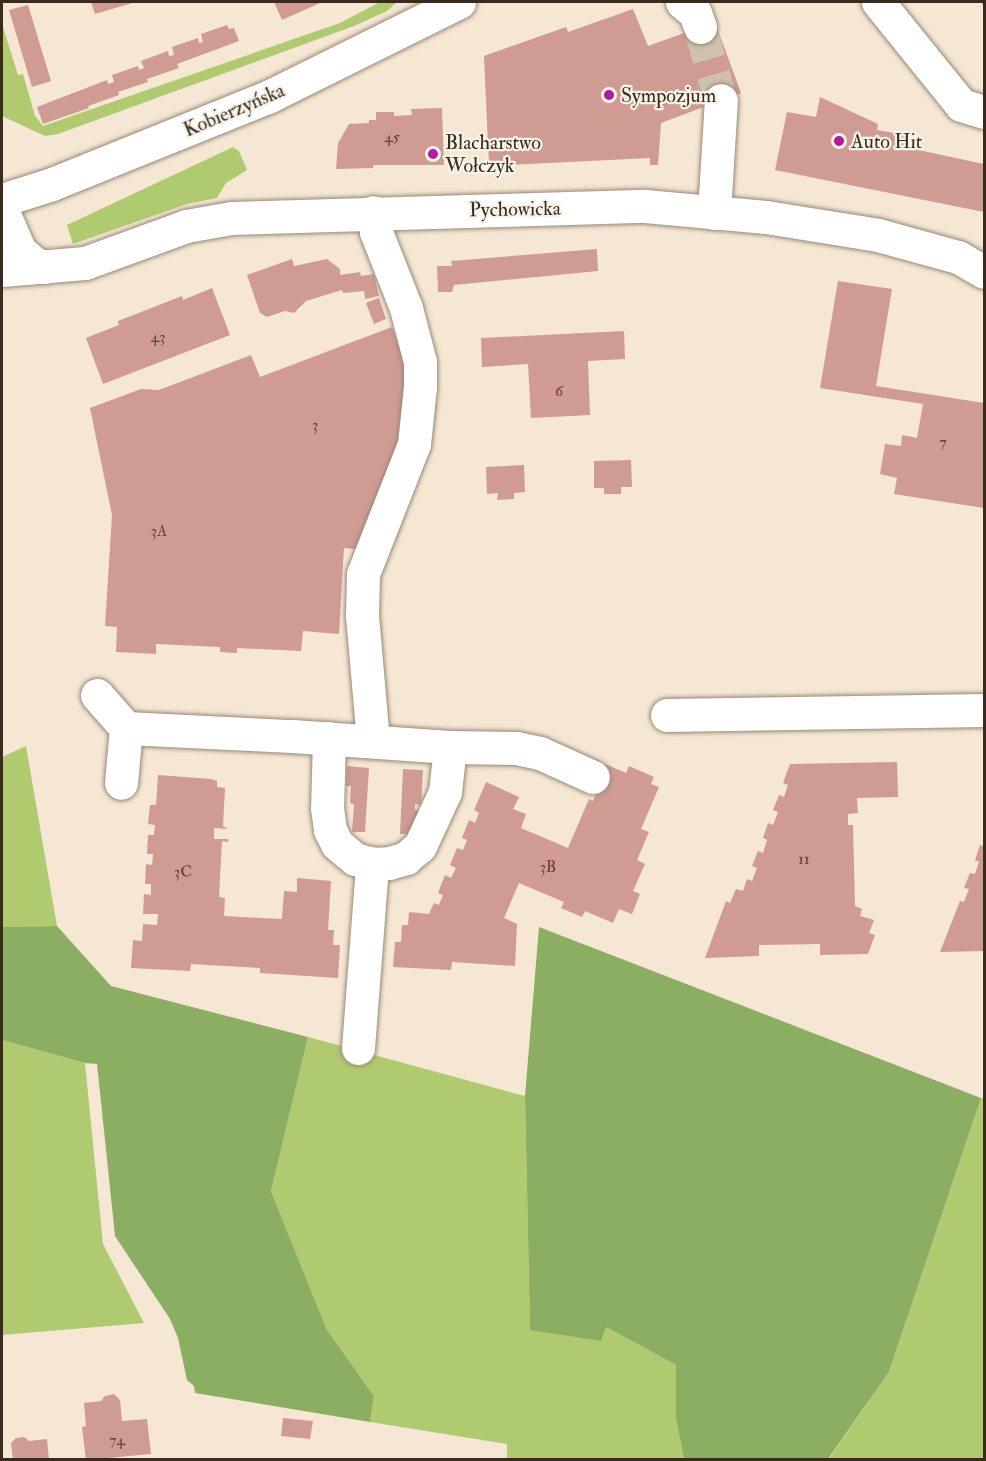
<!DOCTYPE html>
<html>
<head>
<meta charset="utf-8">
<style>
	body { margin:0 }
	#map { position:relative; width:986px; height:1461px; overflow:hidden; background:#f5e7d3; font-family:"IM FELL Double Pica",serif }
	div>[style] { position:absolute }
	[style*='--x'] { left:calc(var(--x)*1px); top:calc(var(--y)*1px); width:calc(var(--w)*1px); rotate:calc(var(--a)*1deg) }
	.green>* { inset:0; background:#b0ca6f }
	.forest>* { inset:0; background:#8cae62 }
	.building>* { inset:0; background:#d09b93 }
	.minor-tunnel>* { height:33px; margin-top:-16.5px; transform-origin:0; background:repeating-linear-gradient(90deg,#d0c1af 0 33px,transparent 0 49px) }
	.roads { filter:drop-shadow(0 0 2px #988878) drop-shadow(0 0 2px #988878) }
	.minor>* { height:33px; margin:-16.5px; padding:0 16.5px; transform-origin:16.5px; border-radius:16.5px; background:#fff }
	.tram>* { height:1.5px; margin:-0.75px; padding:0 0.75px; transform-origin:0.75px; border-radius:0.75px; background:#3b2a1e }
	.dots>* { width:16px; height:16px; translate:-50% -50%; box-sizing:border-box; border:3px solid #f7f3e8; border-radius:50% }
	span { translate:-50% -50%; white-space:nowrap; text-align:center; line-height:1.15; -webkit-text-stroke:4.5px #f7f3e8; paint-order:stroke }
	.number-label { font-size:16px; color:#60463b }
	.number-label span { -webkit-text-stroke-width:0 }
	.poi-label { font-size:20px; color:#3b2a1e }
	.left { translate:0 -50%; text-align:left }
	.street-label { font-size:20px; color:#3b2a1e }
	.frame { position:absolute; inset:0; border:3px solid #3b2a1e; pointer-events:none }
</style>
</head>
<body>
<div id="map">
	<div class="green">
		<i style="clip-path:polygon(380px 2px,397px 2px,387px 11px,354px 26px,58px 134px,45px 136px,2px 116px,2px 24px,18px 75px,23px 74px,35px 116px,43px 126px,340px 23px)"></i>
		<i style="clip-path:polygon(233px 147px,239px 151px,247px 170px,226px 183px,217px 198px,187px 204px,73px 244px,67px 225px)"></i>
		<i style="clip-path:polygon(26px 746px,57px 926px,2px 927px,2px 757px)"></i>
		<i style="clip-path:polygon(308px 1037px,525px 1096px,530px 1329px,606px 1327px,676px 1365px,676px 1419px,684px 1459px,507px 1459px,507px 1444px,370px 1422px,374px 1396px,327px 1330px,271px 1191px)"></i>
		<i style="clip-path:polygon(2px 1040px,85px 1063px,103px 1244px,144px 1323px,2px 1335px)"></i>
		<i style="clip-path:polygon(981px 1098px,984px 1099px,984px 1459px,828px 1460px,889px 1372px)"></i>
	</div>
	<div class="forest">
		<i style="clip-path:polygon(57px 926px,111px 986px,308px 1037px,271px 1191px,327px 1330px,374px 1396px,370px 1422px,195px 1393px,194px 1386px,187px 1380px,178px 1338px,170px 1319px,115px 1236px,97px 1064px,85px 1063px,2px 1040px,2px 927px)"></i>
		<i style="clip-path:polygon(539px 927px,981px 1098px,889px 1372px,828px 1459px,684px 1459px,676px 1419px,676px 1365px,606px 1327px,601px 1341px,530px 1330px,525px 1096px)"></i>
	</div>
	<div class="building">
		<i style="clip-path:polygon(91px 2px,136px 2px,95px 14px)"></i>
		<i style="clip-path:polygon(274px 2px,322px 2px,282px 20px)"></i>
		<i style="clip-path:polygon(28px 5px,51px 81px,32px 87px,9px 10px)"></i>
		<i style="clip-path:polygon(633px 9px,648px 46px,715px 22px,741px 93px,661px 123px,658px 165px,650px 165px,650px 158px,489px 166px,484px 56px,566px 27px,568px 32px)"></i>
		<i style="clip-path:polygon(227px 25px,229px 29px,234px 28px,239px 41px,177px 64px,179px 68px,147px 79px,148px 82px,118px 92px,119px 95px,88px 106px,89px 108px,43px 124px,37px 107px,107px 80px,108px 84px,114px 82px,112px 75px,138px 66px,139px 70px,144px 68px,141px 61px,168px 51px,169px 56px,174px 55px,172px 47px,198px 38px,199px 43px,203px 42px,201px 34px)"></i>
		<i style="clip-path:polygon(820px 97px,878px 124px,877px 130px,906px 135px,904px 147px,984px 164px,984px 212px,775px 170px,787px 112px,816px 117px)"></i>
		<i style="clip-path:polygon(442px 108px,444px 165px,373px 165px,373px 168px,336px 169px,338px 143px,349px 124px,369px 123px,369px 120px,376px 120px,376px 112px,394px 112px,394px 116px,412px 115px,411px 109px)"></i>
		<i style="clip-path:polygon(597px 249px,598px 271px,454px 285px,452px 292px,438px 292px,437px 266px,452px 266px,451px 261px)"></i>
		<i style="clip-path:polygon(292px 259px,294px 266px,327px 259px,340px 269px,340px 275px,360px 272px,361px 276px,374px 274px,379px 296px,365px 299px,364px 291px,343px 293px,342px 290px,306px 301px,294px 313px,285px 311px,267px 317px,260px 313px,247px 275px)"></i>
		<i style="clip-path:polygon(838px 281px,892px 289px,876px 386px,984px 403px,984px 508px,894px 494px,897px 478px,880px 474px,885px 444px,901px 446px,902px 435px,917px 438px,923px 404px,820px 388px)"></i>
		<i style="clip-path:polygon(212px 288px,230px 335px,103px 384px,86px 338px,119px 325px,118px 321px,182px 296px,183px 300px)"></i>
		<i style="clip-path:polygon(379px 298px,386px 319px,374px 324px,366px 303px)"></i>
		<i style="clip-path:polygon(392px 327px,405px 360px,401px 435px,355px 549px,344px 548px,339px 634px,303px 631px,301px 651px,237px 648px,237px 653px,220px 652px,220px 647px,156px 644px,156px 654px,116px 652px,117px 627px,105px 626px,112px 515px,90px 408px,141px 389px,159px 390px,251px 355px,260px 377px)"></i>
		<i style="clip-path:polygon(624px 331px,625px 359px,588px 361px,590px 415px,531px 418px,528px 364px,482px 367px,481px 338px)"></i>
		<i style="clip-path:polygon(631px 460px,632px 487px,621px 487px,621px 494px,604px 494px,604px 488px,594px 488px,594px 461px)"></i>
		<i style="clip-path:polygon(524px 465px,525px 492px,514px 493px,514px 499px,497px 500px,498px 493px,487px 494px,486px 467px)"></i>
		<i style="clip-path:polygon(897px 762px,898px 797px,857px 798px,858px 813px,848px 814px,848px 825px,853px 825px,855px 906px,862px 909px,860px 916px,874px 920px,869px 933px,875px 935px,868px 954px,820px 955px,820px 944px,759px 945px,759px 956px,705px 958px,726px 901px,730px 903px,736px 889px,743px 891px,747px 879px,752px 881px,757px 868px,752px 866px,758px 851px,763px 853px,767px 840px,763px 838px,768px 823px,773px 825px,778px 812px,773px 810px,779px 795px,784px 797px,788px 785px,783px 783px,790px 764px)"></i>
		<i style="clip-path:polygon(605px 764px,626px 773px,629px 766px,654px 777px,651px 784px,659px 787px,641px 829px,649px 832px,637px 860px,645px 864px,633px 891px,640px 894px,632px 914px,619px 909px,613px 923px,585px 911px,582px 917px,561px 908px,564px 902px,519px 883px,504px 918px,517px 924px,515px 966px,452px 962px,451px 970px,393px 967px,395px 942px,401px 942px,402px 925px,408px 925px,409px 912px,429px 914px,434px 903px,439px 905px,443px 895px,438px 893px,445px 875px,451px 878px,456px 868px,450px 865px,457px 848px,463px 850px,467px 840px,462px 838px,469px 820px,475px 823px,479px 813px,474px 810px,486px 782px,519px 797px,513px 809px,526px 814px,521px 828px,568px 848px,589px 799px,593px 801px,596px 793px,592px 792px,597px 791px,607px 768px,604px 766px)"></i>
		<i style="clip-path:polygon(347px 766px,369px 768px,365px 832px,352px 832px,354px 804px,350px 803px,351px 786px,346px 786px)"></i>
		<i style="clip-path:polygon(403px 769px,423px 770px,421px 805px,415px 804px,415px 810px,421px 810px,412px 834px,400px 834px)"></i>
		<i style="clip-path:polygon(158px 775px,211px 779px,217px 781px,217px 787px,225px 788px,223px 826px,228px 829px,214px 828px,214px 839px,228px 839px,228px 842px,222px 841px,219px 897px,225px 898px,224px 916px,282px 919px,284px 891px,297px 892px,297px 878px,331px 881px,328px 930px,334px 930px,333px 945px,340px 945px,338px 978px,260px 973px,260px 968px,191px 964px,190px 971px,131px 968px,133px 940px,142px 941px,143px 924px,157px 925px,158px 914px,143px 914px,144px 894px,151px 895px,151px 884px,145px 884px,146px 864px,152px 865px,153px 854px,147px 854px,148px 835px,154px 835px,155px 825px,148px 824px,150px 805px,156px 805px)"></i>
		<i style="clip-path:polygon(980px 845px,984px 846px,984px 951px,940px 952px,960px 901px,964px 902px,969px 889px,964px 888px,970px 873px,975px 874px,979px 862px,975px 860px)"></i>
		<i style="clip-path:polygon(114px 1394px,120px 1400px,122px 1421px,147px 1419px,151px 1454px,86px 1460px,82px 1427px,86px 1426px,84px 1403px,101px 1401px,105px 1396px)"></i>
		<i style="clip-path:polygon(283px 1418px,313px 1421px,310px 1439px,281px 1436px)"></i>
		<i style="clip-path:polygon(24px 1437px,29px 1441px,47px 1439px,49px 1460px,13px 1460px,11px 1443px,16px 1438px)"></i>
	</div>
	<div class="minor-tunnel">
		<i style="--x:700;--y:27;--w:76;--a:74"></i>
	</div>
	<div class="roads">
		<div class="minor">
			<i style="--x:682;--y:2;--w:17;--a:40"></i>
			<i style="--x:695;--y:13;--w:15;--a:70"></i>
			<i style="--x:878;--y:2;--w:132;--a:51.1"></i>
			<i style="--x:961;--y:105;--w:24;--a:17"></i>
			<i style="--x:2;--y:200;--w:52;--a:-17.7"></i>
			<i style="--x:52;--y:184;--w:235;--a:-22"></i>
			<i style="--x:270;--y:96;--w:211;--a:-26.4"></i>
			<i style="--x:2;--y:210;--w:45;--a:66.3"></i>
			<i style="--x:20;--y:251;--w:18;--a:41"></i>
			<i style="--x:34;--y:263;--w:11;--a:22"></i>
			<i style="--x:714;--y:213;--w:113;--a:-86.5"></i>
			<i style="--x:2;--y:270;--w:83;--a:-4.8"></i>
			<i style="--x:85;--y:263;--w:108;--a:-20.1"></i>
			<i style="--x:186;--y:226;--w:46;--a:-10.1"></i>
			<i style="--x:231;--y:218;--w:414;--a:-1.7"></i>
			<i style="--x:645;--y:206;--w:121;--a:5.2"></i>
			<i style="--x:766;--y:217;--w:113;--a:9.1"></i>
			<i style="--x:878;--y:235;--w:83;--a:15.4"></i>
			<i style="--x:958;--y:257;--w:30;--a:30"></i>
			<i style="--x:97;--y:695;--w:44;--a:48.7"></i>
			<i style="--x:126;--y:728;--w:55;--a:95.2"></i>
			<i style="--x:667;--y:715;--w:317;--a:-0.9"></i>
			<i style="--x:126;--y:728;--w:166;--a:2.8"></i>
			<i style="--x:292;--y:736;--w:158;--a:4"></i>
			<i style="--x:450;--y:747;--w:66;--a:0.9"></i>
			<i style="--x:516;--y:748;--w:25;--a:12"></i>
			<i style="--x:540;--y:753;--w:58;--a:24.4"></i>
			<i style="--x:329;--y:738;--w:70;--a:91.6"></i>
			<i style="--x:327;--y:808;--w:22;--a:82"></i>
			<i style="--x:330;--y:830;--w:16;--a:63"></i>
			<i style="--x:337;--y:844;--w:23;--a:40"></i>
			<i style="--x:355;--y:859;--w:18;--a:16"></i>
			<i style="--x:372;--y:864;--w:17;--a:-3"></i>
			<i style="--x:389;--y:863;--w:18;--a:-16"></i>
			<i style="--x:406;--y:858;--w:18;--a:-41"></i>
			<i style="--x:420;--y:846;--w:60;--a:-65.2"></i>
			<i style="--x:445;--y:792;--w:45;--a:-83.7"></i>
			<i style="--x:373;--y:741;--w:125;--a:-95"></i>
			<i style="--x:362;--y:616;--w:42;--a:-88.6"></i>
			<i style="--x:363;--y:574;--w:140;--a:-68.6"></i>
			<i style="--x:414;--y:444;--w:57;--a:-84"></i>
			<i style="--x:420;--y:387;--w:25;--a:-90"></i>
			<i style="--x:420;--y:362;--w:56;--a:-104.5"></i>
			<i style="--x:406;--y:308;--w:82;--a:-111.5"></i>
			<i style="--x:376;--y:232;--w:20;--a:-99"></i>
			<i style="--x:358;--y:1048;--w:185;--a:-85.6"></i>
		</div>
	</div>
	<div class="tram">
		<i style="--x:984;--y:2;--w:1;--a:90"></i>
	</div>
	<div class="dots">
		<i style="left:609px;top:95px;background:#b5179e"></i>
		<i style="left:839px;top:141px;background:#b5179e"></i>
		<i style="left:433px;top:154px;background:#b5179e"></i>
	</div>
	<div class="number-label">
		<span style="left:392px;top:137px">45</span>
		<span style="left:158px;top:337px">43</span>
		<span style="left:559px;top:391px">6</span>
		<span style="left:315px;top:425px">3</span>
		<span style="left:943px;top:442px">7</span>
		<span style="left:159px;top:531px">3A</span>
		<span style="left:804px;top:859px">11</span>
		<span style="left:548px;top:867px">3B</span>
		<span style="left:183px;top:872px">3C</span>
		<span style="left:117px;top:1440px">74</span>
	</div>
	<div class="poi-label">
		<span class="left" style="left:621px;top:95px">Sympozjum</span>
		<span class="left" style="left:851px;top:141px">Auto Hit</span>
		<span class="left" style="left:445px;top:154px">Blacharstwo<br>Wołczyk</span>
	</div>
	<div class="street-label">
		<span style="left:234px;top:110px;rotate:-23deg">Kobierzyńska</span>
		<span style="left:515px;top:209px;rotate:-1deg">Pychowicka</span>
	</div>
	<div class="frame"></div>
</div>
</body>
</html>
